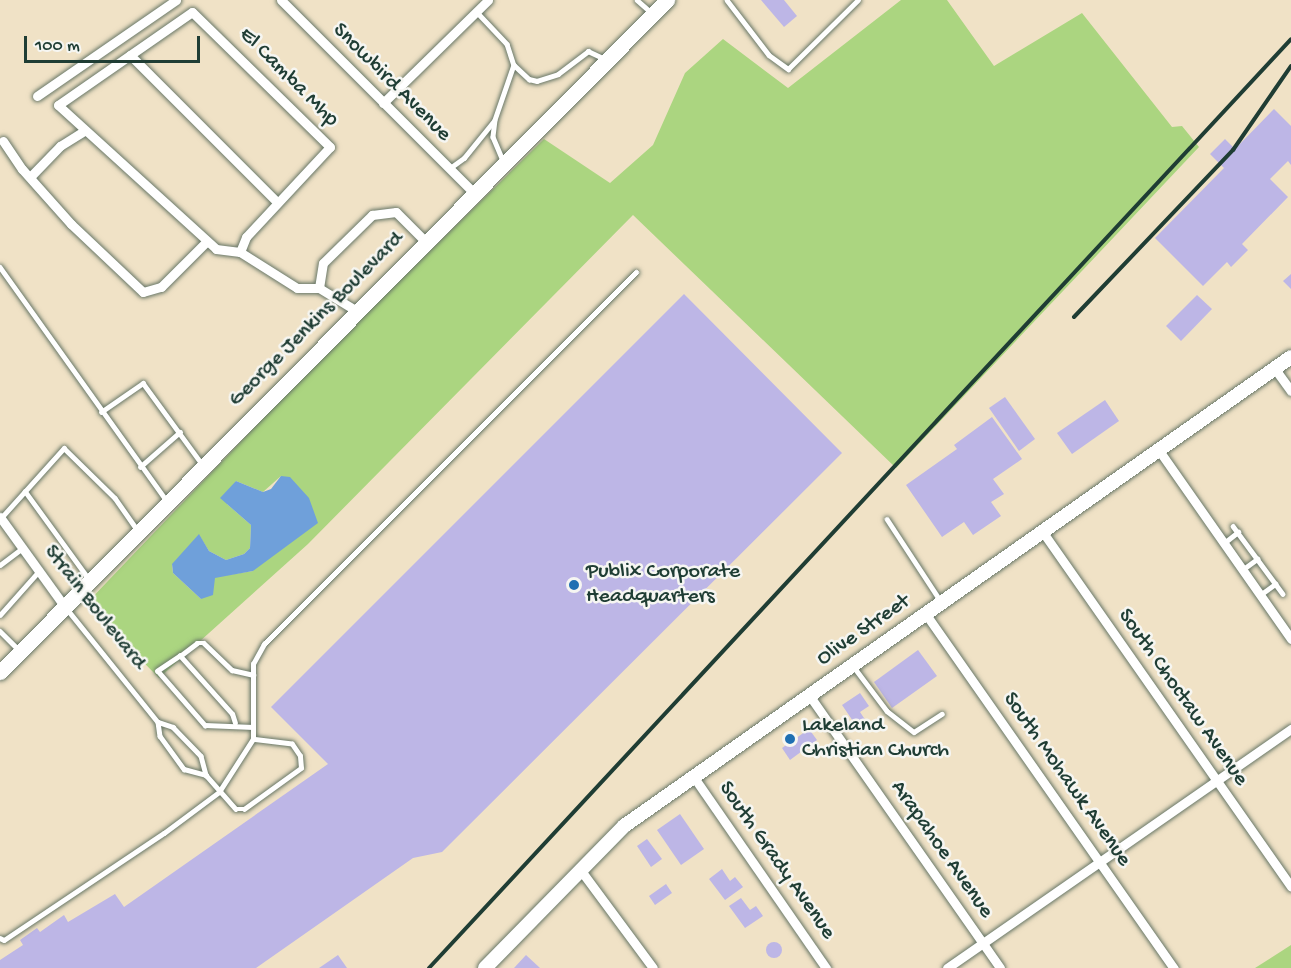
<!DOCTYPE html>
<html>
<head>
<meta charset="utf-8">
<style>
	body { margin:0 }
	#map { position:relative; width:1291px; height:968px; overflow:hidden; background:#f0e2c6; font-family:"Gochi Hand",sans-serif }
	div>[style] { position:absolute }
	[style*='--x'] { left:calc(var(--x)*1px); top:calc(var(--y)*1px); width:calc(var(--w)*1px); rotate:calc(var(--a)*1deg) }
	.green>* { inset:0; background:#abd580 }
	.water>* { inset:0; background:#6fa0da }
	.building>* { inset:0; background:#bdb6e6 }
	.round { border-radius:50% }
	.roads { filter:drop-shadow(0 0 2px #687767) drop-shadow(0 0 2px #687767) }
	.service>* { height:4.5px; margin:-2.25px; padding:0 2.25px; transform-origin:2.25px; border-radius:2.25px; background:#fff }
	.minor>* { height:9px; margin:-4.5px; padding:0 4.5px; transform-origin:4.5px; border-radius:4.5px; background:#fff }
	.secondary>* { height:14px; margin:-7px; padding:0 7px; transform-origin:7px; border-radius:7px; background:#fff }
	.primary>* { height:15px; margin:-7.5px; padding:0 7.5px; transform-origin:7.5px; border-radius:7.5px; background:#fff }
	.rail>* { height:4px; margin:-2px; padding:0 2px; transform-origin:2px; border-radius:2px; background:#1f3d34 }
	.dots>* { width:16px; height:16px; translate:-50% -50%; box-sizing:border-box; border:3px solid #f6f6f2; border-radius:50% }
	span { translate:-50% -50%; white-space:nowrap; text-align:center; line-height:1.15; -webkit-text-stroke:5px #f6f6f2; paint-order:stroke }
	.street-label { font-size:22px; color:#1f3d34 }
	.poi-label { font-size:22px; color:#1f3d34 }
	.left { translate:0 -50%; text-align:left }
	.scale { position:absolute; left:24px; top:36px; width:176px; height:27px; box-sizing:border-box; border:3px solid #1f3d34; border-top:0; padding-left:8px; font-size:18px; line-height:21px; white-space:nowrap; color:#1f3d34; -webkit-text-stroke:4px #f6f6f2; paint-order:stroke }
</style>
</head>
<body>
<div id="map">
	<div class="green">
		<i style="clip-path:polygon(evenodd,901px 0,947px 0,994px 66px,1082px 13px,1172px 127px,1182px 126px,1199px 147px,896px 468px,633px 215px,308px 544px,159px 678px,86px 604px,314px 365px,544px 139px,610px 183px,653px 145px,685px 73px,723px 39px,788px 88px,901px 0,281px 476px,253px 571px,215px 577px,201px 599px,173px 573px,172px 565px,199px 535px,209px 551px,226px 560px,244px 554px,250px 548px,251px 525px,227px 504px,236px 481px,263px 492px,281px 476px)"></i>
		<i style="clip-path:polygon(1291px 945px,1291px 968px,1255px 968px)"></i>
	</div>
	<div class="water">
		<i style="clip-path:polygon(281px 476px,290px 477px,309px 498px,318px 523px,253px 571px,215px 578px,213px 595px,201px 599px,173px 573px,172px 564px,199px 534px,209px 551px,226px 560px,244px 554px,250px 548px,251px 525px,220px 498px,236px 481px,263px 492px,271px 489px)"></i>
	</div>
	<div class="building">
		<i style="clip-path:polygon(761px 0,784px 0,797px 16px,784px 27px)"></i>
		<i style="clip-path:polygon(1274px 109px,1291px 126px,1291px 165px,1288px 161px,1270px 179px,1288px 197px,1242px 244px,1248px 250px,1231px 267px,1227px 262px,1203px 286px,1155px 238px,1224px 168px,1210px 154px,1225px 139px,1235px 149px)"></i>
		<i style="clip-path:polygon(1291px 274px,1291px 289px,1283px 281px)"></i>
		<i style="clip-path:polygon(684px 294px,842px 453px,442px 852px,413px 858px,256px 968px,0 968px,0 960px,23px 945px,20px 940px,37px 928px,40px 932px,64px 915px,68px 922px,115px 894px,124px 907px,328px 764px,271px 707px)"></i>
		<i style="clip-path:polygon(1197px 295px,1212px 309px,1181px 341px,1166px 326px)"></i>
		<i style="clip-path:polygon(1005px 397px,1035px 439px,1019px 451px,989px 408px)"></i>
		<i style="clip-path:polygon(1105px 400px,1119px 421px,1072px 454px,1057px 433px)"></i>
		<i style="clip-path:polygon(992px 417px,1022px 459px,993px 479px,1004px 494px,991px 502px,1001px 516px,973px 535px,964px 522px,942px 537px,906px 485px,957px 449px,954px 445px)"></i>
		<i style="clip-path:polygon(918px 650px,937px 676px,892px 708px,874px 682px)"></i>
		<i style="clip-path:polygon(860px 693px,869px 706px,860px 712px,866px 721px,857px 727px,842px 705px)"></i>
		<i style="clip-path:polygon(809px 729px,817px 740px,790px 760px,782px 748px)"></i>
		<i style="clip-path:polygon(680px 814px,704px 849px,681px 865px,657px 830px)"></i>
		<i style="clip-path:polygon(647px 839px,662px 859px,651px 867px,637px 846px)"></i>
		<i style="clip-path:polygon(722px 869px,730px 881px,735px 877px,743px 887px,725px 900px,709px 879px)"></i>
		<i style="clip-path:polygon(666px 884px,672px 893px,655px 905px,649px 896px)"></i>
		<i style="clip-path:polygon(741px 898px,750px 910px,756px 906px,763px 916px,745px 928px,729px 906px)"></i>
		<i class="round" style="left:766px;top:942px;width:16px;height:16px"></i>
		<i style="clip-path:polygon(338px 955px,347px 968px,319px 968px)"></i>
		<i style="clip-path:polygon(526px 955px,540px 968px,514px 968px)"></i>
	</div>
	<div class="roads">
		<div class="service">
			<i style="--x:637;--y:0;--w:18;--a:41"></i>
			<i style="--x:727;--y:0;--w:69;--a:52.6"></i>
			<i style="--x:769;--y:55;--w:24;--a:36"></i>
			<i style="--x:788;--y:69;--w:98;--a:-44.6"></i>
			<i style="--x:476;--y:11;--w:45;--a:46.8"></i>
			<i style="--x:507;--y:44;--w:22;--a:72"></i>
			<i style="--x:514;--y:65;--w:58;--a:109.1"></i>
			<i style="--x:495;--y:120;--w:17;--a:97"></i>
			<i style="--x:493;--y:137;--w:25;--a:67"></i>
			<i style="--x:514;--y:65;--w:21;--a:43"></i>
			<i style="--x:529;--y:79;--w:8;--a:14"></i>
			<i style="--x:537;--y:81;--w:22;--a:-18"></i>
			<i style="--x:558;--y:74;--w:38;--a:-37"></i>
			<i style="--x:588;--y:51;--w:19;--a:25"></i>
			<i style="--x:450;--y:168;--w:17;--a:-36"></i>
			<i style="--x:464;--y:158;--w:46;--a:-51.1"></i>
			<i style="--x:0;--y:267;--w:286;--a:54.5"></i>
			<i style="--x:101;--y:412;--w:51;--a:-34.6"></i>
			<i style="--x:143;--y:383;--w:100;--a:53.9"></i>
			<i style="--x:140;--y:467;--w:53;--a:-41.2"></i>
			<i style="--x:25;--y:491;--w:109;--a:54"></i>
			<i style="--x:1;--y:518;--w:94;--a:-48"></i>
			<i style="--x:64;--y:448;--w:71;--a:44.4"></i>
			<i style="--x:115;--y:498;--w:39;--a:55"></i>
			<i style="--x:887;--y:519;--w:97;--a:56.8"></i>
			<i style="--x:1233;--y:526;--w:84;--a:53.7"></i>
			<i style="--x:1224;--y:543;--w:18;--a:-38"></i>
			<i style="--x:0;--y:565;--w:26;--a:-37"></i>
			<i style="--x:1242;--y:570;--w:19;--a:-36"></i>
			<i style="--x:1260;--y:595;--w:19;--a:-36"></i>
			<i style="--x:67;--y:609;--w:145;--a:51.2"></i>
			<i style="--x:158;--y:722;--w:16;--a:18"></i>
			<i style="--x:173;--y:727;--w:40;--a:46"></i>
			<i style="--x:201;--y:756;--w:20;--a:75"></i>
			<i style="--x:206;--y:775;--w:45;--a:48.6"></i>
			<i style="--x:236;--y:809;--w:8;--a:0"></i>
			<i style="--x:244;--y:809;--w:70;--a:-35.7"></i>
			<i style="--x:301;--y:768;--w:12;--a:-95"></i>
			<i style="--x:300;--y:756;--w:14;--a:-124"></i>
			<i style="--x:292;--y:744;--w:39;--a:-173"></i>
			<i style="--x:0;--y:615;--w:59;--a:-48.4"></i>
			<i style="--x:0;--y:631;--w:27;--a:45"></i>
			<i style="--x:180;--y:656;--w:21;--a:-37"></i>
			<i style="--x:197;--y:643;--w:7;--a:0"></i>
			<i style="--x:204;--y:643;--w:39;--a:44"></i>
			<i style="--x:232;--y:670;--w:22;--a:13"></i>
			<i style="--x:854;--y:667;--w:55;--a:53.1"></i>
			<i style="--x:887;--y:711;--w:34;--a:38"></i>
			<i style="--x:914;--y:732;--w:33;--a:-33"></i>
			<i style="--x:158;--y:722;--w:14;--a:82"></i>
			<i style="--x:160;--y:736;--w:41;--a:54"></i>
			<i style="--x:184;--y:769;--w:23;--a:15"></i>
			<i style="--x:235;--y:723;--w:9;--a:-108"></i>
			<i style="--x:232;--y:714;--w:78;--a:-131.9"></i>
			<i style="--x:180;--y:656;--w:27;--a:146"></i>
			<i style="--x:158;--y:671;--w:72;--a:49"></i>
			<i style="--x:205;--y:725;--w:48;--a:2.4"></i>
			<i style="--x:0;--y:938;--w:4;--a:27"></i>
			<i style="--x:4;--y:940;--w:192;--a:-33.8"></i>
			<i style="--x:164;--y:833;--w:69;--a:-36.7"></i>
			<i style="--x:219;--y:792;--w:63;--a:-57.3"></i>
			<i style="--x:253;--y:739;--w:75;--a:-90"></i>
			<i style="--x:253;--y:664;--w:23;--a:-61"></i>
			<i style="--x:264;--y:644;--w:526;--a:-45"></i>
		</div>
		<div class="minor">
			<i style="--x:281;--y:0;--w:273;--a:45"></i>
			<i style="--x:130;--y:55;--w:208;--a:45"></i>
			<i style="--x:37;--y:96;--w:169;--a:-34.6"></i>
			<i style="--x:383;--y:103;--w:147;--a:-44.4"></i>
			<i style="--x:3;--y:141;--w:34;--a:56"></i>
			<i style="--x:22;--y:169;--w:74;--a:48.3"></i>
			<i style="--x:71;--y:224;--w:99;--a:43.4"></i>
			<i style="--x:143;--y:292;--w:19;--a:-16"></i>
			<i style="--x:161;--y:287;--w:64;--a:-45"></i>
			<i style="--x:31;--y:176;--w:42;--a:-46"></i>
			<i style="--x:60;--y:146;--w:28;--a:-32"></i>
			<i style="--x:240;--y:252;--w:16;--a:-68"></i>
			<i style="--x:246;--y:237;--w:123;--a:-47"></i>
			<i style="--x:330;--y:147;--w:193;--a:-135.6"></i>
			<i style="--x:192;--y:12;--w:163;--a:145.2"></i>
			<i style="--x:58;--y:105;--w:214;--a:42.3"></i>
			<i style="--x:216;--y:249;--w:24;--a:7"></i>
			<i style="--x:240;--y:252;--w:67;--a:32.3"></i>
			<i style="--x:297;--y:288;--w:22;--a:0"></i>
			<i style="--x:319;--y:288;--w:44;--a:31.2"></i>
			<i style="--x:319;--y:288;--w:25;--a:-81"></i>
			<i style="--x:323;--y:263;--w:69;--a:-44.4"></i>
			<i style="--x:372;--y:215;--w:24;--a:-7"></i>
			<i style="--x:396;--y:212;--w:42;--a:45"></i>
			<i style="--x:1275;--y:369;--w:27;--a:54"></i>
			<i style="--x:1158;--y:449;--w:232;--a:55"></i>
			<i style="--x:0;--y:517;--w:111;--a:54.2"></i>
			<i style="--x:1042;--y:531;--w:434;--a:55"></i>
			<i style="--x:925;--y:613;--w:434;--a:55"></i>
			<i style="--x:809;--y:695;--w:333;--a:55"></i>
			<i style="--x:693;--y:776;--w:234;--a:55.3"></i>
			<i style="--x:579;--y:868;--w:124;--a:53.5"></i>
			<i style="--x:947;--y:968;--w:419;--a:-34.8"></i>
		</div>
		<div class="secondary">
			<i style="--x:485;--y:968;--w:199;--a:-45.6"></i>
			<i style="--x:624;--y:826;--w:815;--a:-35.11"></i>
		</div>
		<div class="primary">
			<i style="--x:0;--y:672;--w:947;--a:-45.21"></i>
		</div>
	</div>
	<div class="rail">
		<i style="--x:1074;--y:317;--w:231;--a:-46.4"></i>
		<i style="--x:1233;--y:150;--w:102;--a:-55.4"></i>
		<i style="--x:429;--y:968;--w:1267;--a:-47.14"></i>
	</div>
	<div class="dots">
		<i style="left:574px;top:585px;background:#1f6fb2"></i>
		<i style="left:790px;top:739px;background:#1f6fb2"></i>
	</div>
	<div class="street-label">
		<span style="left:288px;top:78px;rotate:45deg">El Camba Mhp</span>
		<span style="left:391px;top:83px;rotate:45deg">Snowbird Avenue</span>
		<span style="left:317px;top:320px;rotate:-45deg">George Jenkins Boulevard</span>
		<span style="left:94px;top:608px;rotate:52deg">Strain Boulevard</span>
		<span style="left:864px;top:631px;rotate:-35deg">Olive Street</span>
		<span style="left:1182px;top:698px;rotate:55deg">South Choctaw Avenue</span>
		<span style="left:1066px;top:780px;rotate:55deg">South Mohawk Avenue</span>
		<span style="left:941px;top:850px;rotate:55deg">Arapahoe Avenue</span>
		<span style="left:776px;top:861px;rotate:55deg">South Grady Avenue</span>
	</div>
	<div class="poi-label">
		<span class="left" style="left:586px;top:585px">Publix Corporate<br>Headquarters</span>
		<span class="left" style="left:802px;top:739px">Lakeland<br>Christian Church</span>
	</div>
	<div class="scale">100 m</div>
</div>
</body>
</html>
